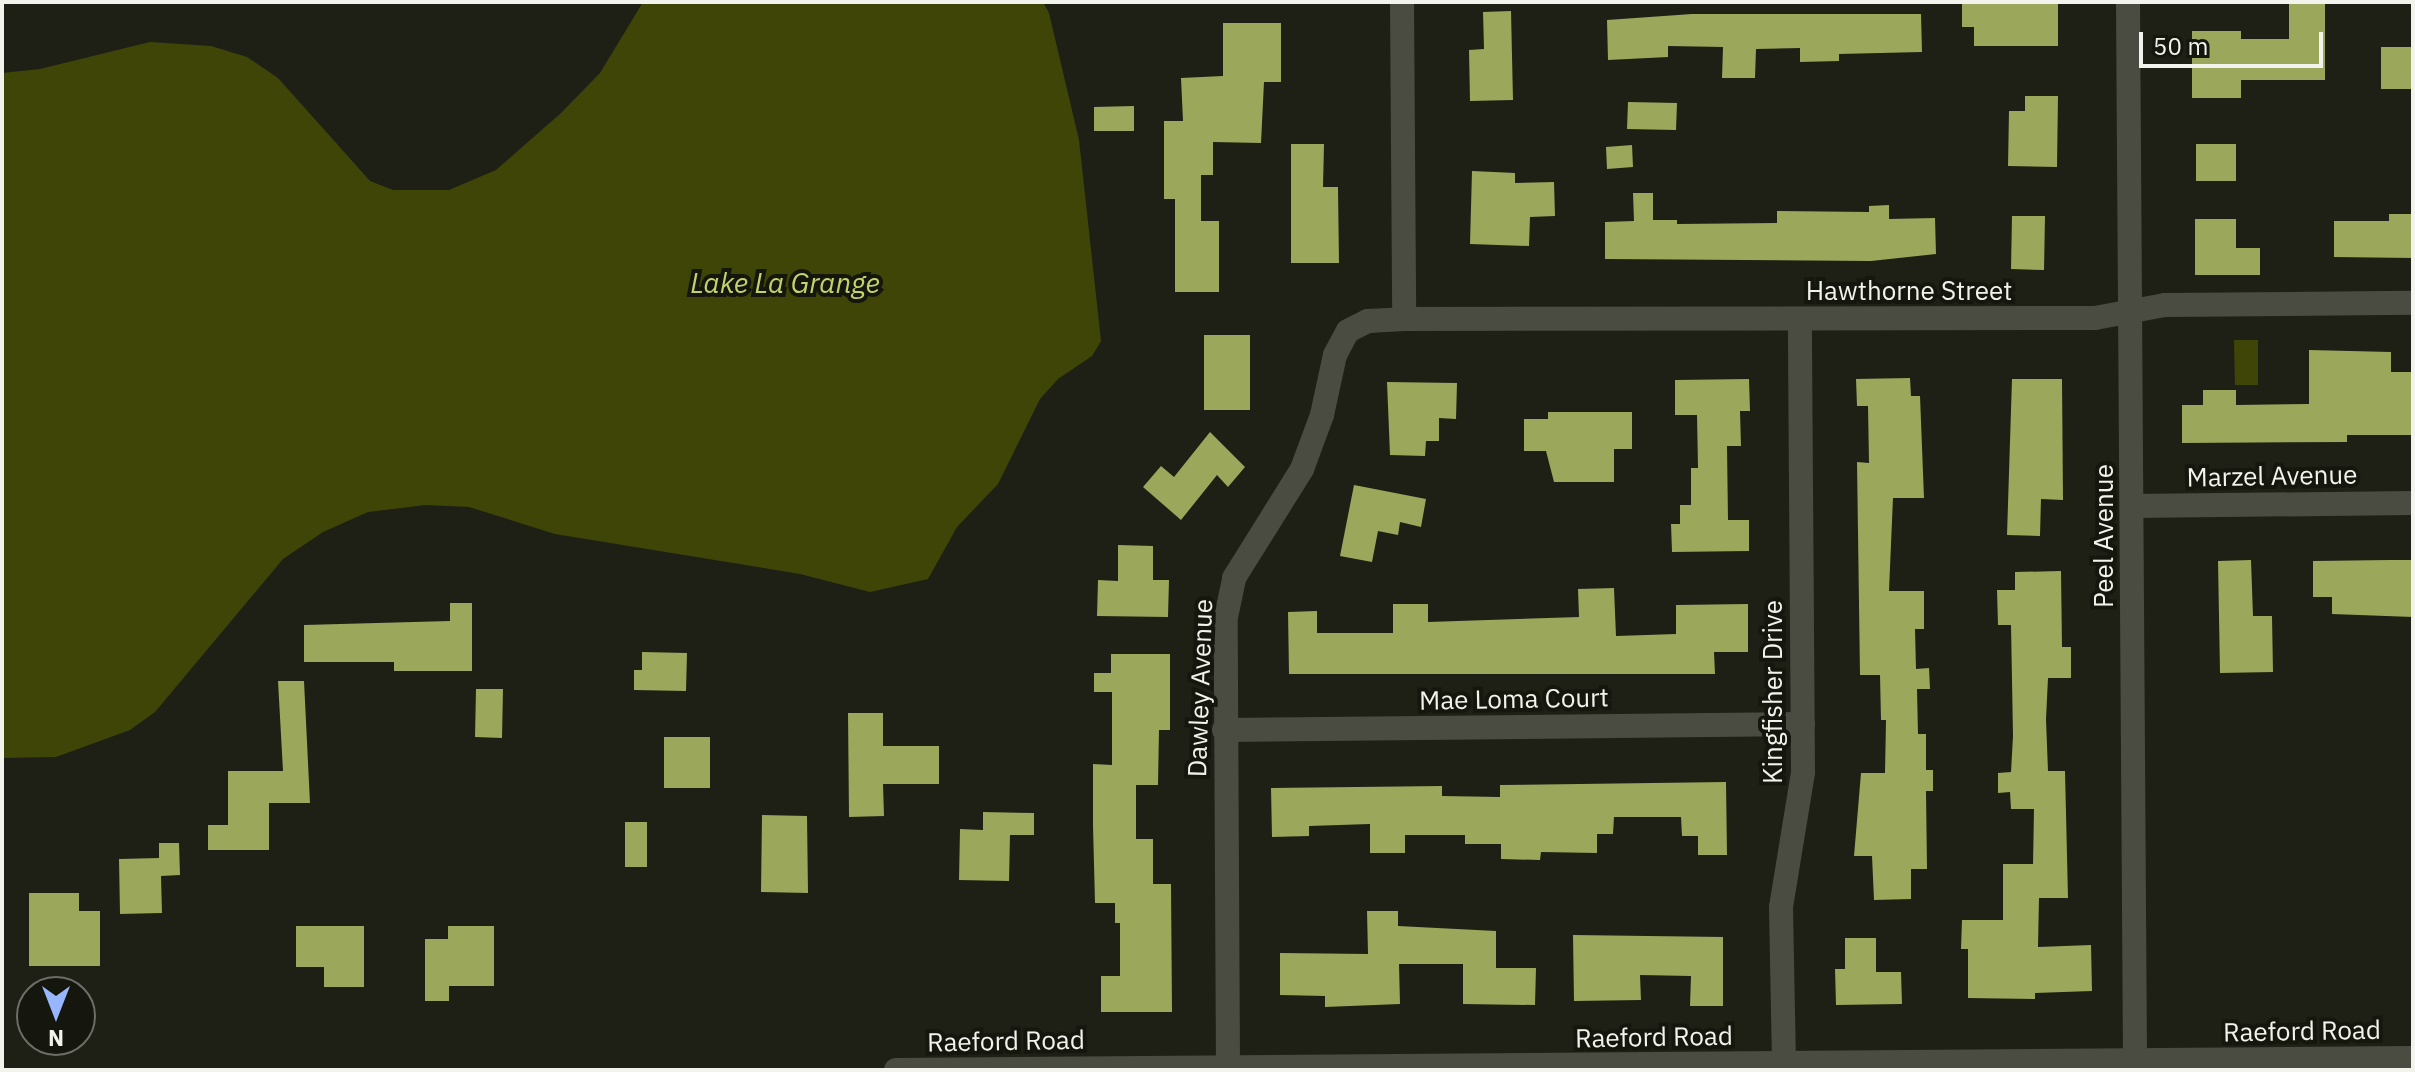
<!DOCTYPE html>
<html>
<head>
<meta charset="utf-8">
<style>
	body { margin:0 }
	#map { position:relative; width:2415px; height:1072px; overflow:hidden; background:#1e2016; font-family:"IBM Plex Sans",sans-serif }
	div>[style] { position:absolute }
	[style*='--x'] { left:calc(var(--x)*1px); top:calc(var(--y)*1px); width:calc(var(--w)*1px); rotate:calc(var(--a)*1deg) }
	.water>* { inset:0; background:#3f4507 }
	.building>* { inset:0; background:#9ba75b }
	.minor>* { height:24px; margin:-12px; padding:0 12px; transform-origin:12px; border-radius:12px; background:#4a4c41 }
	span { translate:-50% -50%; white-space:nowrap; text-align:center; line-height:1.15; -webkit-text-stroke:8px #15160d; paint-order:stroke }
	.street-label { font-size:26px; color:#f2f3ec }
	.water-label { font-size:28px; color:#c3d26a; font-style:italic }
	.frame { position:absolute; inset:0; border:4px solid #f2f3ec; pointer-events:none }
	.north { position:absolute; left:16px; top:976px; width:80px; height:80px; box-sizing:border-box; background:#15160d; border:2px solid #6d6e66; border-radius:50%; rotate:180deg; font-size:22px; font-weight:700; line-height:32px; text-align:center; color:#f2f3ec }
	.north::after { content:''; display:block; margin:auto; width:28px; height:36px; background:#97b6fd; clip-path:polygon(50% 0,100% 100%,50% 72%,0 100%) }
	.scale { position:absolute; left:2139px; top:32px; width:184px; height:36px; box-sizing:border-box; border:4px solid #f2f3ec; border-top:0; padding-left:10px; font-size:24px; line-height:28px; white-space:nowrap; color:#f2f3ec; -webkit-text-stroke:6px #15160d; paint-order:stroke }
</style>
</head>
<body>
<div id="map">
	<div class="water">
		<i style="clip-path:polygon(643px 2px,1043px 2px,1049px 13px,1079px 140px,1101px 341px,1092px 356px,1058px 379px,1040px 399px,998px 484px,957px 527px,928px 579px,870px 592px,800px 574px,555px 534px,469px 507px,426px 505px,368px 512px,323px 532px,283px 559px,155px 712px,130px 730px,56px 757px,2px 758px,2px 73px,40px 69px,150px 42px,211px 46px,247px 57px,278px 78px,370px 181px,393px 190px,449px 190px,496px 170px,561px 113px,600px 73px)"></i>
		<i style="clip-path:polygon(2234px 340px,2258px 340px,2258px 385px,2235px 385px)"></i>
	</div>
	<div class="building">
		<i style="clip-path:polygon(1962px 2px,2058px 2px,2058px 46px,1974px 46px,1974px 27px,1962px 27px)"></i>
		<i style="clip-path:polygon(2289px 4px,2325px 4px,2325px 80px,2241px 80px,2241px 98px,2192px 98px,2192px 31px,2241px 31px,2241px 39px,2289px 39px)"></i>
		<i style="clip-path:polygon(1511px 11px,1513px 100px,1470px 101px,1469px 50px,1484px 49px,1483px 12px)"></i>
		<i style="clip-path:polygon(1692px 14px,1921px 14px,1922px 52px,1839px 54px,1839px 61px,1800px 62px,1800px 48px,1756px 49px,1755px 78px,1722px 78px,1723px 47px,1668px 46px,1668px 57px,1608px 60px,1607px 20px)"></i>
		<i style="clip-path:polygon(1223px 23px,1281px 23px,1281px 82px,1264px 82px,1261px 143px,1213px 142px,1213px 175px,1201px 175px,1201px 221px,1219px 221px,1219px 292px,1175px 292px,1175px 199px,1164px 199px,1164px 121px,1183px 121px,1181px 78px,1223px 76px)"></i>
		<i style="clip-path:polygon(2381px 47px,2413px 47px,2413px 89px,2381px 89px)"></i>
		<i style="clip-path:polygon(2025px 96px,2058px 96px,2057px 167px,2008px 166px,2009px 111px,2025px 111px)"></i>
		<i style="clip-path:polygon(1628px 102px,1677px 103px,1676px 130px,1627px 129px)"></i>
		<i style="clip-path:polygon(1134px 106px,1134px 131px,1094px 131px,1094px 107px)"></i>
		<i style="clip-path:polygon(1291px 144px,1324px 144px,1323px 187px,1338px 187px,1339px 263px,1291px 263px)"></i>
		<i style="clip-path:polygon(2196px 144px,2236px 144px,2236px 181px,2196px 181px)"></i>
		<i style="clip-path:polygon(1632px 145px,1633px 167px,1607px 169px,1606px 147px)"></i>
		<i style="clip-path:polygon(1472px 171px,1515px 173px,1515px 183px,1554px 182px,1555px 216px,1530px 217px,1529px 246px,1470px 244px)"></i>
		<i style="clip-path:polygon(1633px 193px,1653px 193px,1653px 220px,1677px 220px,1677px 224px,1777px 223px,1777px 211px,1869px 212px,1869px 206px,1889px 205px,1889px 219px,1935px 218px,1936px 254px,1871px 261px,1605px 259px,1605px 222px,1634px 221px)"></i>
		<i style="clip-path:polygon(2389px 214px,2413px 214px,2413px 258px,2334px 257px,2334px 221px,2389px 221px)"></i>
		<i style="clip-path:polygon(2012px 216px,2045px 216px,2044px 270px,2011px 269px)"></i>
		<i style="clip-path:polygon(2195px 219px,2236px 219px,2236px 248px,2260px 248px,2260px 275px,2195px 275px)"></i>
		<i style="clip-path:polygon(1204px 335px,1250px 335px,1250px 410px,1204px 410px)"></i>
		<i style="clip-path:polygon(2309px 350px,2391px 352px,2391px 372px,2413px 372px,2413px 435px,2347px 435px,2347px 442px,2182px 443px,2182px 405px,2203px 405px,2203px 390px,2236px 390px,2236px 405px,2309px 404px)"></i>
		<i style="clip-path:polygon(1910px 378px,1911px 396px,1920px 396px,1924px 498px,1893px 498px,1889px 591px,1924px 591px,1924px 629px,1915px 629px,1916px 669px,1929px 668px,1930px 689px,1917px 689px,1918px 734px,1926px 734px,1926px 770px,1933px 770px,1933px 791px,1926px 791px,1927px 869px,1911px 869px,1911px 899px,1874px 900px,1872px 856px,1854px 856px,1861px 773px,1885px 773px,1886px 720px,1881px 720px,1880px 675px,1860px 675px,1857px 462px,1869px 463px,1868px 406px,1857px 406px,1856px 379px)"></i>
		<i style="clip-path:polygon(1749px 379px,1750px 411px,1740px 411px,1741px 446px,1727px 446px,1728px 520px,1749px 520px,1749px 551px,1672px 552px,1671px 524px,1680px 524px,1680px 505px,1691px 505px,1691px 468px,1698px 468px,1697px 415px,1675px 415px,1675px 380px)"></i>
		<i style="clip-path:polygon(2012px 379px,2062px 379px,2063px 500px,2041px 499px,2040px 536px,2007px 535px)"></i>
		<i style="clip-path:polygon(1387px 382px,1457px 383px,1456px 419px,1439px 418px,1439px 441px,1426px 441px,1425px 456px,1390px 455px)"></i>
		<i style="clip-path:polygon(1548px 412px,1632px 412px,1632px 449px,1614px 449px,1614px 482px,1554px 482px,1546px 451px,1524px 451px,1524px 419px,1548px 419px)"></i>
		<i style="clip-path:polygon(1210px 432px,1245px 467px,1228px 487px,1217px 475px,1181px 520px,1143px 487px,1161px 466px,1174px 477px)"></i>
		<i style="clip-path:polygon(1354px 485px,1426px 499px,1421px 527px,1400px 522px,1398px 535px,1378px 531px,1372px 562px,1340px 556px)"></i>
		<i style="clip-path:polygon(1118px 545px,1153px 546px,1153px 580px,1169px 580px,1168px 617px,1097px 616px,1098px 580px,1118px 581px)"></i>
		<i style="clip-path:polygon(2251px 560px,2253px 616px,2272px 616px,2273px 672px,2220px 673px,2218px 561px)"></i>
		<i style="clip-path:polygon(2390px 560px,2413px 560px,2413px 617px,2332px 614px,2332px 597px,2313px 597px,2313px 561px)"></i>
		<i style="clip-path:polygon(2061px 571px,2062px 647px,2071px 647px,2071px 678px,2048px 678px,2046px 719px,2048px 771px,2065px 771px,2068px 898px,2039px 898px,2038px 947px,2091px 945px,2092px 991px,2035px 993px,2035px 999px,1968px 998px,1968px 949px,1961px 949px,1962px 920px,2003px 920px,2003px 864px,2033px 864px,2034px 809px,2011px 809px,2010px 792px,1998px 793px,1998px 773px,2011px 772px,2013px 736px,2011px 625px,1998px 625px,1997px 590px,2015px 590px,2015px 572px)"></i>
		<i style="clip-path:polygon(1614px 588px,1616px 636px,1676px 634px,1676px 605px,1748px 604px,1748px 652px,1714px 652px,1715px 674px,1289px 674px,1288px 612px,1317px 611px,1317px 633px,1393px 633px,1393px 604px,1428px 604px,1428px 622px,1579px 617px,1578px 589px)"></i>
		<i style="clip-path:polygon(450px 603px,472px 603px,472px 671px,394px 671px,394px 662px,304px 662px,304px 625px,450px 621px)"></i>
		<i style="clip-path:polygon(642px 652px,687px 653px,686px 691px,634px 690px,634px 670px,642px 670px)"></i>
		<i style="clip-path:polygon(1111px 654px,1170px 654px,1170px 730px,1159px 730px,1158px 785px,1136px 785px,1136px 839px,1153px 839px,1153px 884px,1171px 884px,1172px 1012px,1101px 1012px,1101px 976px,1120px 976px,1120px 923px,1115px 923px,1115px 903px,1095px 903px,1093px 826px,1093px 764px,1112px 765px,1112px 692px,1094px 692px,1094px 673px,1111px 673px)"></i>
		<i style="clip-path:polygon(278px 681px,304px 681px,310px 803px,269px 803px,269px 850px,208px 850px,208px 825px,228px 825px,228px 771px,283px 771px)"></i>
		<i style="clip-path:polygon(476px 689px,503px 689px,502px 738px,475px 737px)"></i>
		<i style="clip-path:polygon(848px 713px,883px 713px,883px 746px,939px 746px,939px 784px,883px 784px,884px 816px,849px 817px)"></i>
		<i style="clip-path:polygon(664px 737px,710px 737px,710px 788px,664px 788px)"></i>
		<i style="clip-path:polygon(1726px 782px,1727px 855px,1698px 855px,1698px 836px,1682px 836px,1681px 817px,1614px 817px,1613px 834px,1597px 834px,1597px 853px,1541px 852px,1540px 860px,1501px 859px,1501px 844px,1465px 844px,1465px 835px,1405px 835px,1405px 853px,1370px 853px,1370px 824px,1309px 826px,1309px 836px,1272px 837px,1271px 788px,1442px 786px,1442px 796px,1500px 797px,1500px 785px)"></i>
		<i style="clip-path:polygon(983px 812px,1034px 813px,1034px 835px,1010px 835px,1009px 881px,959px 880px,960px 829px,983px 830px)"></i>
		<i style="clip-path:polygon(762px 815px,807px 816px,808px 893px,761px 892px)"></i>
		<i style="clip-path:polygon(625px 822px,647px 822px,647px 867px,625px 867px)"></i>
		<i style="clip-path:polygon(159px 843px,179px 843px,180px 875px,161px 876px,162px 913px,120px 914px,119px 859px,159px 858px)"></i>
		<i style="clip-path:polygon(29px 893px,79px 893px,79px 911px,100px 911px,100px 966px,29px 966px)"></i>
		<i style="clip-path:polygon(1367px 911px,1398px 911px,1398px 926px,1496px 931px,1496px 968px,1536px 968px,1535px 1005px,1463px 1004px,1463px 964px,1399px 964px,1400px 1004px,1325px 1007px,1325px 996px,1280px 995px,1280px 953px,1368px 954px)"></i>
		<i style="clip-path:polygon(296px 926px,364px 926px,364px 987px,324px 987px,324px 967px,296px 967px)"></i>
		<i style="clip-path:polygon(448px 926px,494px 926px,494px 986px,449px 986px,449px 1001px,425px 1001px,425px 939px,448px 939px)"></i>
		<i style="clip-path:polygon(1573px 935px,1723px 937px,1723px 1006px,1690px 1006px,1691px 976px,1640px 975px,1641px 1000px,1574px 1001px)"></i>
		<i style="clip-path:polygon(1845px 938px,1876px 938px,1876px 972px,1901px 972px,1902px 1004px,1836px 1005px,1835px 969px,1845px 969px)"></i>
	</div>
	<div class="minor">
		<i style="--x:1402;--y:2;--w:317;--a:89.6"></i>
		<i style="--x:2128;--y:2;--w:1068;--a:89.62"></i>
		<i style="--x:2132;--y:506;--w:281;--a:-0.6"></i>
		<i style="--x:1224;--y:730;--w:579;--a:-0.59"></i>
		<i style="--x:1784;--y:1064;--w:157;--a:-91.1"></i>
		<i style="--x:1781;--y:907;--w:137;--a:-80.7"></i>
		<i style="--x:1803;--y:772;--w:453;--a:-90.4"></i>
		<i style="--x:1228;--y:1067;--w:450;--a:-90.3"></i>
		<i style="--x:1226;--y:617;--w:40;--a:-78"></i>
		<i style="--x:1234;--y:578;--w:128;--a:-58"></i>
		<i style="--x:1302;--y:469;--w:58;--a:-69.7"></i>
		<i style="--x:1322;--y:415;--w:61;--a:-77.8"></i>
		<i style="--x:1335;--y:355;--w:27;--a:-62"></i>
		<i style="--x:1348;--y:331;--w:22;--a:-27"></i>
		<i style="--x:1368;--y:321;--w:36;--a:-3"></i>
		<i style="--x:1404;--y:319;--w:691;--a:-0.08"></i>
		<i style="--x:2095;--y:318;--w:71;--a:-10.5"></i>
		<i style="--x:2165;--y:305;--w:248;--a:-0.5"></i>
		<i style="--x:896;--y:1070;--w:1517;--a:-0.45"></i>
	</div>
	<div class="street-label">
		<span style="left:1909px;top:291px">Hawthorne Street</span>
		<span style="left:2272px;top:476px;rotate:-1deg">Marzel Avenue</span>
		<span style="left:2104px;top:536px;rotate:-90deg">Peel Avenue</span>
		<span style="left:1200px;top:688px;rotate:-88deg">Dawley Avenue</span>
		<span style="left:1773px;top:692px;rotate:-90deg">Kingfisher Drive</span>
		<span style="left:1514px;top:699px;rotate:-1deg">Mae Loma Court</span>
		<span style="left:2302px;top:1031px;rotate:-1deg">Raeford Road</span>
		<span style="left:1654px;top:1037px;rotate:-1deg">Raeford Road</span>
		<span style="left:1006px;top:1041px;rotate:-1deg">Raeford Road</span>
	</div>
	<div class="water-label">
		<span style="left:785px;top:283px">Lake La Grange</span>
	</div>
	<div class="frame"></div>
	<div class="north">N</div>
	<div class="scale">50 m</div>
</div>
</body>
</html>
